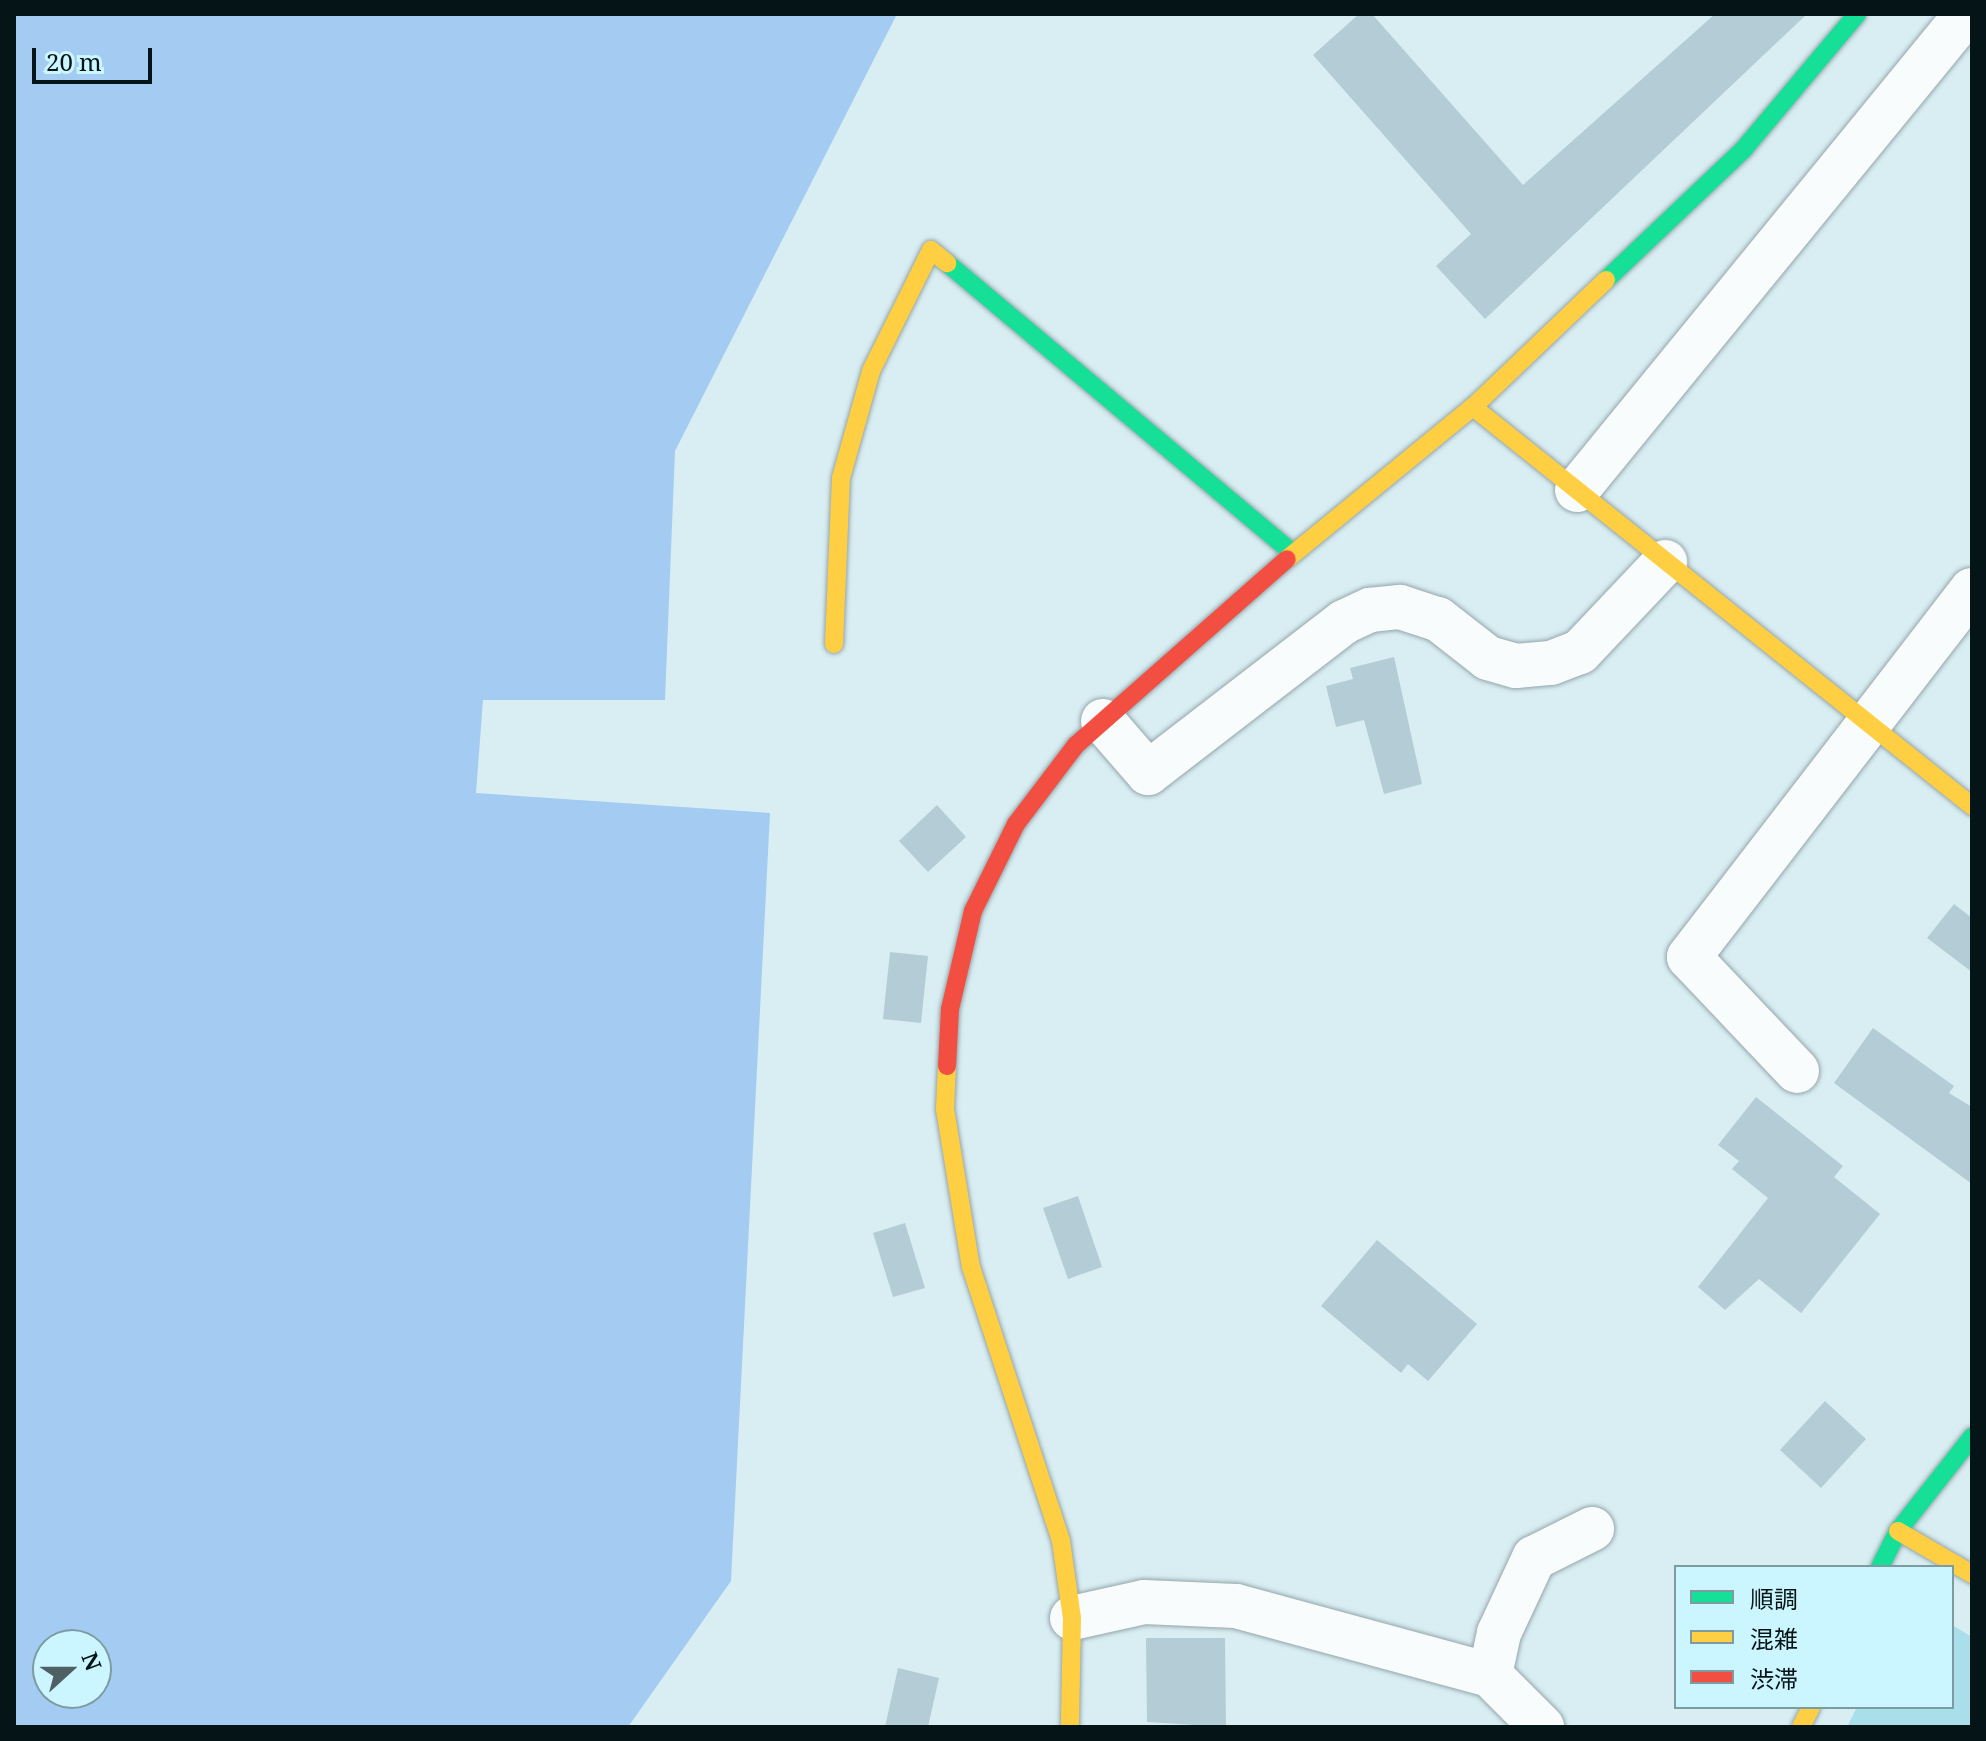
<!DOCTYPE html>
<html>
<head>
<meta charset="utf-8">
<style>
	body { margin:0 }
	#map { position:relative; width:1986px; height:1741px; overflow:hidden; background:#d8eef3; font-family:"Noto Serif","Noto Sans JP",serif }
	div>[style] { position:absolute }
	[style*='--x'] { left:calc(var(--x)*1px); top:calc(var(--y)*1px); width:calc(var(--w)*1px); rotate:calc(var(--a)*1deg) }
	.green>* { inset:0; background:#a8dfeb }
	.water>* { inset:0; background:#a4cbf2 }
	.building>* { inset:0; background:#b4ccd6 }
	.roads { filter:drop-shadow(0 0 2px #95a6aa) drop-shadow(0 0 2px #95a6aa) }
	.street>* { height:44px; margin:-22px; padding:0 22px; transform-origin:22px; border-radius:22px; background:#f9fcfd }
	.fast>* { height:18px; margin:-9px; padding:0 9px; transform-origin:9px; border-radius:9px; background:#16e098 }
	.slow>* { height:18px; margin:-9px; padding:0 9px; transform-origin:9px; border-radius:9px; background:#ffcf43 }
	.jam>* { height:18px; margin:-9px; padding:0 9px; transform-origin:9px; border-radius:9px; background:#f24e42 }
	span { translate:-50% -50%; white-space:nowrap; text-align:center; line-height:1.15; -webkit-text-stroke:8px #ccf6ff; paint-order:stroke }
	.frame { position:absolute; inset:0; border:16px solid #051417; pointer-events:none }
	.legend { position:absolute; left:1674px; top:1565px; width:280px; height:144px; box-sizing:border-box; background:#ccf6ff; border:2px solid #7c9ca2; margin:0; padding:10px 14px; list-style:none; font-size:24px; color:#051417 }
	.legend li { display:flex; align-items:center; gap:16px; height:40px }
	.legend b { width:40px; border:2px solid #7c9ca2 }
	.north { position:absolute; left:32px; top:1629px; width:80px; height:80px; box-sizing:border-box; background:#ccf6ff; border:2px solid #7c9ca2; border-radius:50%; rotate:69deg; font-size:22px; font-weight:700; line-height:32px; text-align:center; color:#051417 }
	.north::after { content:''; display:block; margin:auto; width:28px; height:36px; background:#4f6064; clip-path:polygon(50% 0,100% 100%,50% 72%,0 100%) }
	.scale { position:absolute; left:32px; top:48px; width:120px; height:36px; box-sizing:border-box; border:4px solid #051417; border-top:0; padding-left:10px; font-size:24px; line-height:28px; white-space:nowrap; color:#051417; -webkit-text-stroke:6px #ccf6ff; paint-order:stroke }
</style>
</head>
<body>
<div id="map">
	<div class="green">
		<i style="clip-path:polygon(1952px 1625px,1972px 1637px,1972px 1727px,1847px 1727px,1857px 1707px,1952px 1707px)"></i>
	</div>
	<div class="water">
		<i style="clip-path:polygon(evenodd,14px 14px,897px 14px,675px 451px,665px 700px,483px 700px,476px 793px,770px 813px,731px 1581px,628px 1727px,14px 1727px,14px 14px,48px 1645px,96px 1645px,96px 1693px,48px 1693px,48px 1645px)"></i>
	</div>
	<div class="building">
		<i style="clip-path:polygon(1359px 14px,1372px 14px,1523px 185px,1715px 14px,1807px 14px,1485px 319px,1436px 266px,1471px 234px,1313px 55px)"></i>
		<i style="clip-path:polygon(1394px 657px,1422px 784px,1384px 794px,1364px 720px,1336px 727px,1326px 686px,1353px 679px,1350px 668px)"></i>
		<i style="clip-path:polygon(937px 805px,966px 837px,928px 872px,899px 841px)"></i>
		<i style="clip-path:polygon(1954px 904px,1972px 918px,1972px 972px,1927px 938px)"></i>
		<i style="clip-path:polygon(890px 952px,928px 956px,921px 1023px,883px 1019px)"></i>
		<i style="clip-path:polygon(1873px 1028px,1954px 1086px,1949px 1093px,1972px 1107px,1972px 1184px,1834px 1083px)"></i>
		<i style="clip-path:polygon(1756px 1097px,1843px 1166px,1834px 1177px,1880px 1214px,1801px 1313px,1759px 1279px,1725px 1310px,1698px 1287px,1768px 1198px,1732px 1169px,1739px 1161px,1718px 1145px)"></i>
		<i style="clip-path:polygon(1078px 1196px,1102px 1267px,1068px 1279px,1043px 1208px)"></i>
		<i style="clip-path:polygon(905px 1223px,925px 1288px,893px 1297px,873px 1233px)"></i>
		<i style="clip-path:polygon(1377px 1240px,1477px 1324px,1428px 1381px,1408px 1364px,1401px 1373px,1321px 1306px)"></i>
		<i style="clip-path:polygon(1825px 1401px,1866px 1439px,1821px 1488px,1780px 1450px)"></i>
		<i style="clip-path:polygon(1146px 1638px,1225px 1638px,1226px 1727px,1147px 1722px)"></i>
		<i style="clip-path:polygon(898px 1668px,939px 1678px,928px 1727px,885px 1727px)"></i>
	</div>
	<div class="roads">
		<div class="street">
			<i style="--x:1577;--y:490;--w:615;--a:-50.74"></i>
			<i style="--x:1103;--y:721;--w:69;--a:49.1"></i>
			<i style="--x:1148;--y:773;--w:247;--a:-37.6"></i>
			<i style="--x:1344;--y:622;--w:29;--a:-25"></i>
			<i style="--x:1370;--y:610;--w:30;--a:-6"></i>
			<i style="--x:1400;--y:607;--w:40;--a:18"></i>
			<i style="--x:1438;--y:619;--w:63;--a:38"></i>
			<i style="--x:1488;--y:658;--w:29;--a:16"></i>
			<i style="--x:1516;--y:666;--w:35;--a:-5"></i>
			<i style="--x:1551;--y:663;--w:31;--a:-21"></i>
			<i style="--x:1580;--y:652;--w:124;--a:-46.6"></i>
			<i style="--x:1797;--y:1071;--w:157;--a:-133.5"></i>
			<i style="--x:1689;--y:957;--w:463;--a:-52.4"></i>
			<i style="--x:1072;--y:1618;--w:74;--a:-12.5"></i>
			<i style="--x:1144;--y:1602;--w:92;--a:2.5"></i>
			<i style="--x:1236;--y:1606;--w:263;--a:15.2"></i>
			<i style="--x:1490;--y:1675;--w:74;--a:45"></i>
			<i style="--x:1490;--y:1675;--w:43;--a:-77.9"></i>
			<i style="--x:1499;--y:1633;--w:83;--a:-65"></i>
			<i style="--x:1534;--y:1558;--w:65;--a:-26.6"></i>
		</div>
		<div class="fast">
			<i style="--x:947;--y:263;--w:451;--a:40"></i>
			<i style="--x:1606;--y:280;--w:189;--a:-43.5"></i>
			<i style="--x:1743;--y:150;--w:177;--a:-50"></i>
			<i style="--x:1880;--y:1567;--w:40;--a:-63.4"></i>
			<i style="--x:1898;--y:1531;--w:120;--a:-51.8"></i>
		</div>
		<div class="slow">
			<i style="--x:1473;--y:407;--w:639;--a:38.65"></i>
			<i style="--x:1287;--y:559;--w:240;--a:-39.3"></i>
			<i style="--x:1473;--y:407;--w:184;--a:-43.7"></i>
			<i style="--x:834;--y:644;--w:166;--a:-87.6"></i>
			<i style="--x:841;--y:478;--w:111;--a:-74.3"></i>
			<i style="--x:871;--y:371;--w:135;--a:-63.6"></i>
			<i style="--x:931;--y:250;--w:21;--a:39"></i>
			<i style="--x:947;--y:1066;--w:43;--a:92.7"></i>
			<i style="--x:945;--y:1109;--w:160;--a:80.7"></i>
			<i style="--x:971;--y:1267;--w:288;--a:71.8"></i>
			<i style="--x:1061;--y:1541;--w:78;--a:81.9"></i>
			<i style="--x:1072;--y:1618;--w:109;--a:91.1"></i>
			<i style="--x:1898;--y:1531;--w:86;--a:30.2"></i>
			<i style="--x:1801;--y:1727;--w:22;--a:-63"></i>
		</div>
		<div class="jam">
			<i style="--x:947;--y:1066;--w:57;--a:-87"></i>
			<i style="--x:950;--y:1009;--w:101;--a:-76.8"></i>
			<i style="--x:973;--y:911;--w:97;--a:-63.7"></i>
			<i style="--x:1016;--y:824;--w:99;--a:-52.8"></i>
			<i style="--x:1076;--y:745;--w:281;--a:-41.4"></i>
		</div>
	</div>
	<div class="frame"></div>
	<ul class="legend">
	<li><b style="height:10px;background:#16e098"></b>順調</li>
	<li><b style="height:10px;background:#ffcf43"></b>混雑</li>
	<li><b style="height:10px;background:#f24e42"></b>渋滞</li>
	</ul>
	<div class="north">N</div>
	<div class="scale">20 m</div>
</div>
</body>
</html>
